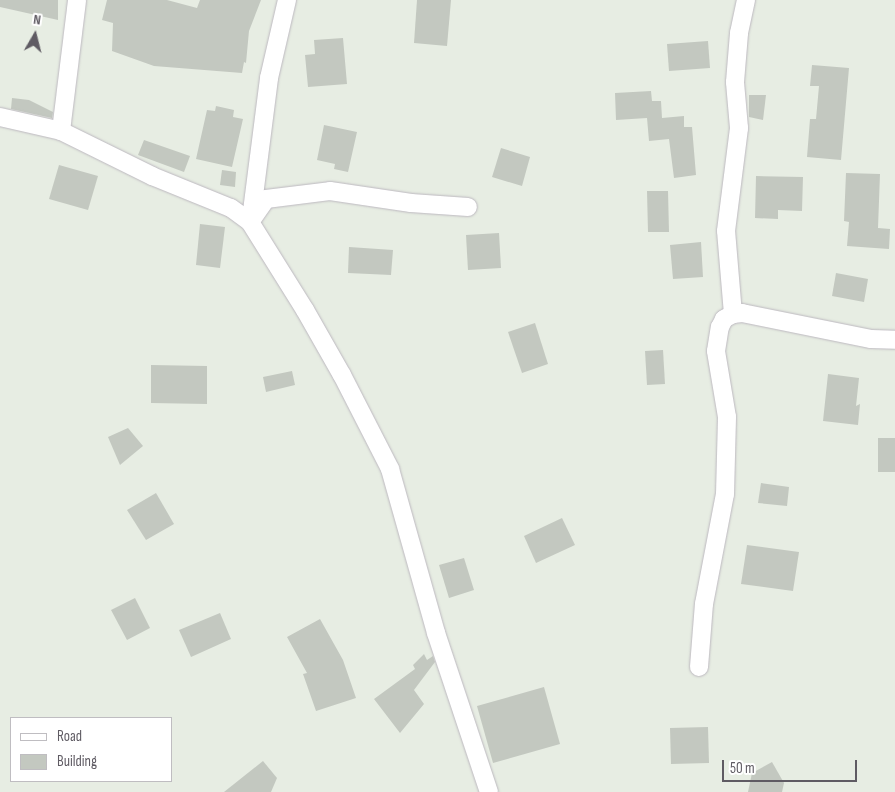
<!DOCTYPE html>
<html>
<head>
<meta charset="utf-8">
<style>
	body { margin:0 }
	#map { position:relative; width:895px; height:792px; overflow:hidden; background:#e7ede3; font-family:"Sofia Sans Condensed",sans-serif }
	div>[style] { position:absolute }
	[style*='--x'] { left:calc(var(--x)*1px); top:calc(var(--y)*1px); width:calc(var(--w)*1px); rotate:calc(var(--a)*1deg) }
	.building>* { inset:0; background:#c3c8c0 }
	.roads { filter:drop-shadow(0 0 1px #bcb8bf) drop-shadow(0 0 1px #bcb8bf) }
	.street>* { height:18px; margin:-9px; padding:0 9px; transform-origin:9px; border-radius:9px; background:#fff }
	span { translate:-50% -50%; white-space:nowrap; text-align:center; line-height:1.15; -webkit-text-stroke:4px #fff; paint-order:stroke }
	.legend { position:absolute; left:10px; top:717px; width:162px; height:65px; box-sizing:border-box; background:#fff; border:1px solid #bfbdc1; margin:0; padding:6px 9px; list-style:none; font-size:15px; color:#5f5b63 }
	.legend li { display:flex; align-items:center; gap:10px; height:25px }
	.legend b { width:25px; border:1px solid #bfbdc1 }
	.north { position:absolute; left:10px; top:10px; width:50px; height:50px; -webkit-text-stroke:4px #fff; paint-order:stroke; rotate:8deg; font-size:14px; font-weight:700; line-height:20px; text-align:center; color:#5f5b63 }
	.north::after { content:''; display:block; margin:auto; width:18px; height:22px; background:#5f5b63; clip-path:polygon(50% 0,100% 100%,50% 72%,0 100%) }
	.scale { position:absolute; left:722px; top:760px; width:135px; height:22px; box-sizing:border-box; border:2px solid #5f5b63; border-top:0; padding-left:6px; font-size:15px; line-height:18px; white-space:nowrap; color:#5f5b63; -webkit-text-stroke:4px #fff; paint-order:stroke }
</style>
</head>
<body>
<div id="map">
	<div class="building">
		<i style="clip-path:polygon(0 0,58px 0,58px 20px,0 7px)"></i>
		<i style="clip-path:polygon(107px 0,167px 0,197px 8px,200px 0,261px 0,249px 31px,246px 63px,244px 62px,242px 73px,154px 66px,112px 51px,113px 23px,102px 20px)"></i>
		<i style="clip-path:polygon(417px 0,451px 0,447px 46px,414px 43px)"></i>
		<i style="clip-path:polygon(343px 38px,347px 84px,308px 87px,305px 55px,315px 54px,314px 40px)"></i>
		<i style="clip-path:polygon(708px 41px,710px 68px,669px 71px,667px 44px)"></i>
		<i style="clip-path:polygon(812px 65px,849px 68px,841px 160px,807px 157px,810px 119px,816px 119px,819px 86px,810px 86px)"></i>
		<i style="clip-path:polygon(651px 91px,652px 101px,661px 101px,662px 118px,684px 116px,684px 127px,692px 127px,696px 175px,674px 178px,669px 139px,649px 141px,647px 118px,616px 120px,615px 93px)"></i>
		<i style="clip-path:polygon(749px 95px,766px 95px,763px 120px,749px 117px)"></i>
		<i style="clip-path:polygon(12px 98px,29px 100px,53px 112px,52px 118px,11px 109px)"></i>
		<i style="clip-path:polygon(216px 106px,234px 110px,233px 117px,243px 119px,232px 167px,196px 159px,207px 110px,215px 111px)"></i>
		<i style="clip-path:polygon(324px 125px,357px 132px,348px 172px,334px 169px,335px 164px,317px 160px)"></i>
		<i style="clip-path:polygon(144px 140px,190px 156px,184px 172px,138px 155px)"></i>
		<i style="clip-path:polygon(501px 148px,530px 157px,522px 186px,492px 177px)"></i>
		<i style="clip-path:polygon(59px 165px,98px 176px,88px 210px,49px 199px)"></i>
		<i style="clip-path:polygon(222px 170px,236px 172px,235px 187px,220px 185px)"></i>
		<i style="clip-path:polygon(846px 173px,880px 174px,878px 228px,890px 229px,889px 249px,847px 246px,849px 222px,844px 221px)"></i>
		<i style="clip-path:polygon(756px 176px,803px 177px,802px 211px,778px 210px,778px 219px,755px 218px)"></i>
		<i style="clip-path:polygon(647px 191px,668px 191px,669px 232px,648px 232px)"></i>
		<i style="clip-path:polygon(200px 224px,225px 227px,220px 268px,196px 265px)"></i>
		<i style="clip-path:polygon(499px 233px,501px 268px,468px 270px,466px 235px)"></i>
		<i style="clip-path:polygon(701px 242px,703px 277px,673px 279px,670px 245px)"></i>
		<i style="clip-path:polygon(349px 247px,393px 250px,391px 275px,348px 273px)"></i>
		<i style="clip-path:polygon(836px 273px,868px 279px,864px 302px,832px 296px)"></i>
		<i style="clip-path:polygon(535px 323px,548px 364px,522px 373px,508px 332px)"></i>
		<i style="clip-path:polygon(663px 350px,665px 384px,647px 385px,645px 351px)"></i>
		<i style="clip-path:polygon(151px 365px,207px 366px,207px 404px,151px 403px)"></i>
		<i style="clip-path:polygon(292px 371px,295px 385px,266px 392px,263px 377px)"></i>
		<i style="clip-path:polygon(828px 374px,859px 378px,856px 406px,860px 404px,858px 425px,823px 421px)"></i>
		<i style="clip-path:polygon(128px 428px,143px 446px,120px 465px,108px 437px)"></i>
		<i style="clip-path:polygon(878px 438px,895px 438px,895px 472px,878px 472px)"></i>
		<i style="clip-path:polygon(761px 483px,789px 487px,787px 506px,758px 503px)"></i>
		<i style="clip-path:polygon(156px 493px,174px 524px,146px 540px,127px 510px)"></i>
		<i style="clip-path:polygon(562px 518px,575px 545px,536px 563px,524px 536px)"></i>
		<i style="clip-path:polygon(747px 545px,799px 552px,793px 591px,741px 584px)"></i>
		<i style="clip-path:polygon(464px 558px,474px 590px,449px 598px,439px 565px)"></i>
		<i style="clip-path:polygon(135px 598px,150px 628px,127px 640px,111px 610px)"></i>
		<i style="clip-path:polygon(220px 613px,231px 639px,191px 657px,179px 630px)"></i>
		<i style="clip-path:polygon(320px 619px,343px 660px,356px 698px,316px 711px,303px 674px,307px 673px,287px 637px)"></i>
		<i style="clip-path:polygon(424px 654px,427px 660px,433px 656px,435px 662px,414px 690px,424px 704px,400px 733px,374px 699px,415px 669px,413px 665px)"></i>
		<i style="clip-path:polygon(544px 687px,560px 744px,493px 763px,477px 706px)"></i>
		<i style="clip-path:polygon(708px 727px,709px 763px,671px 764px,670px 728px)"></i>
		<i style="clip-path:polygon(263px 761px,277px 778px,271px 792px,224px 792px)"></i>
		<i style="clip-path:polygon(772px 762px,784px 783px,782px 792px,748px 792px,752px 773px)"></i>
	</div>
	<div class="roads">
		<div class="street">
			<i style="--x:0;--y:117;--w:63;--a:12.9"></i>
			<i style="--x:61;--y:131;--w:102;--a:26.3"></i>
			<i style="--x:152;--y:176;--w:85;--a:22.1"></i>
			<i style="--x:231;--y:208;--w:24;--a:36"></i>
			<i style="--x:250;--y:222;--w:104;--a:58"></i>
			<i style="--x:305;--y:310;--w:75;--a:60.4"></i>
			<i style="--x:342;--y:375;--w:106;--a:62.9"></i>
			<i style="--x:390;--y:469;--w:170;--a:74.3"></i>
			<i style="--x:436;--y:633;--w:168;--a:71.6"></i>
			<i style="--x:61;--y:131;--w:132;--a:-83"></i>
			<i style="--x:251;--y:219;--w:142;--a:-82.7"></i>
			<i style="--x:269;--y:78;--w:80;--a:-77"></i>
			<i style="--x:250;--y:222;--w:28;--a:-55"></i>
			<i style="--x:266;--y:199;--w:64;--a:-7.1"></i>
			<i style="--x:330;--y:191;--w:82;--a:8.4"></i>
			<i style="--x:411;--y:203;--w:57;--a:4"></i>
			<i style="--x:733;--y:314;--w:83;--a:-94.8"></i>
			<i style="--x:726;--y:231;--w:104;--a:-82.8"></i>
			<i style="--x:739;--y:128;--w:46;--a:-95"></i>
			<i style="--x:735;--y:82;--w:49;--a:-85.3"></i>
			<i style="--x:739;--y:33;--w:34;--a:-78"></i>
			<i style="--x:699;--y:667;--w:63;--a:-85.5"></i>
			<i style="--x:704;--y:604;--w:112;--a:-79.2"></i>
			<i style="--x:725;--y:494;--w:77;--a:-88.5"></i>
			<i style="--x:727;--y:417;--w:67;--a:-99.5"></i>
			<i style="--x:716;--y:351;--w:24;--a:-81"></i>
			<i style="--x:720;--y:327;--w:9;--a:-63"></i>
			<i style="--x:724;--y:319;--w:10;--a:-29"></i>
			<i style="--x:733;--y:314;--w:9;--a:-6"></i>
			<i style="--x:742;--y:313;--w:132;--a:11.4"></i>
			<i style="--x:871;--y:339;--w:24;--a:2"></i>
		</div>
	</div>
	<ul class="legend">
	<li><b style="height:6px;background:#fff"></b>Road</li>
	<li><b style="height:14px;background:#c3c8c0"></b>Building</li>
	</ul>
	<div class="north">N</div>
	<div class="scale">50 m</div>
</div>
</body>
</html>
